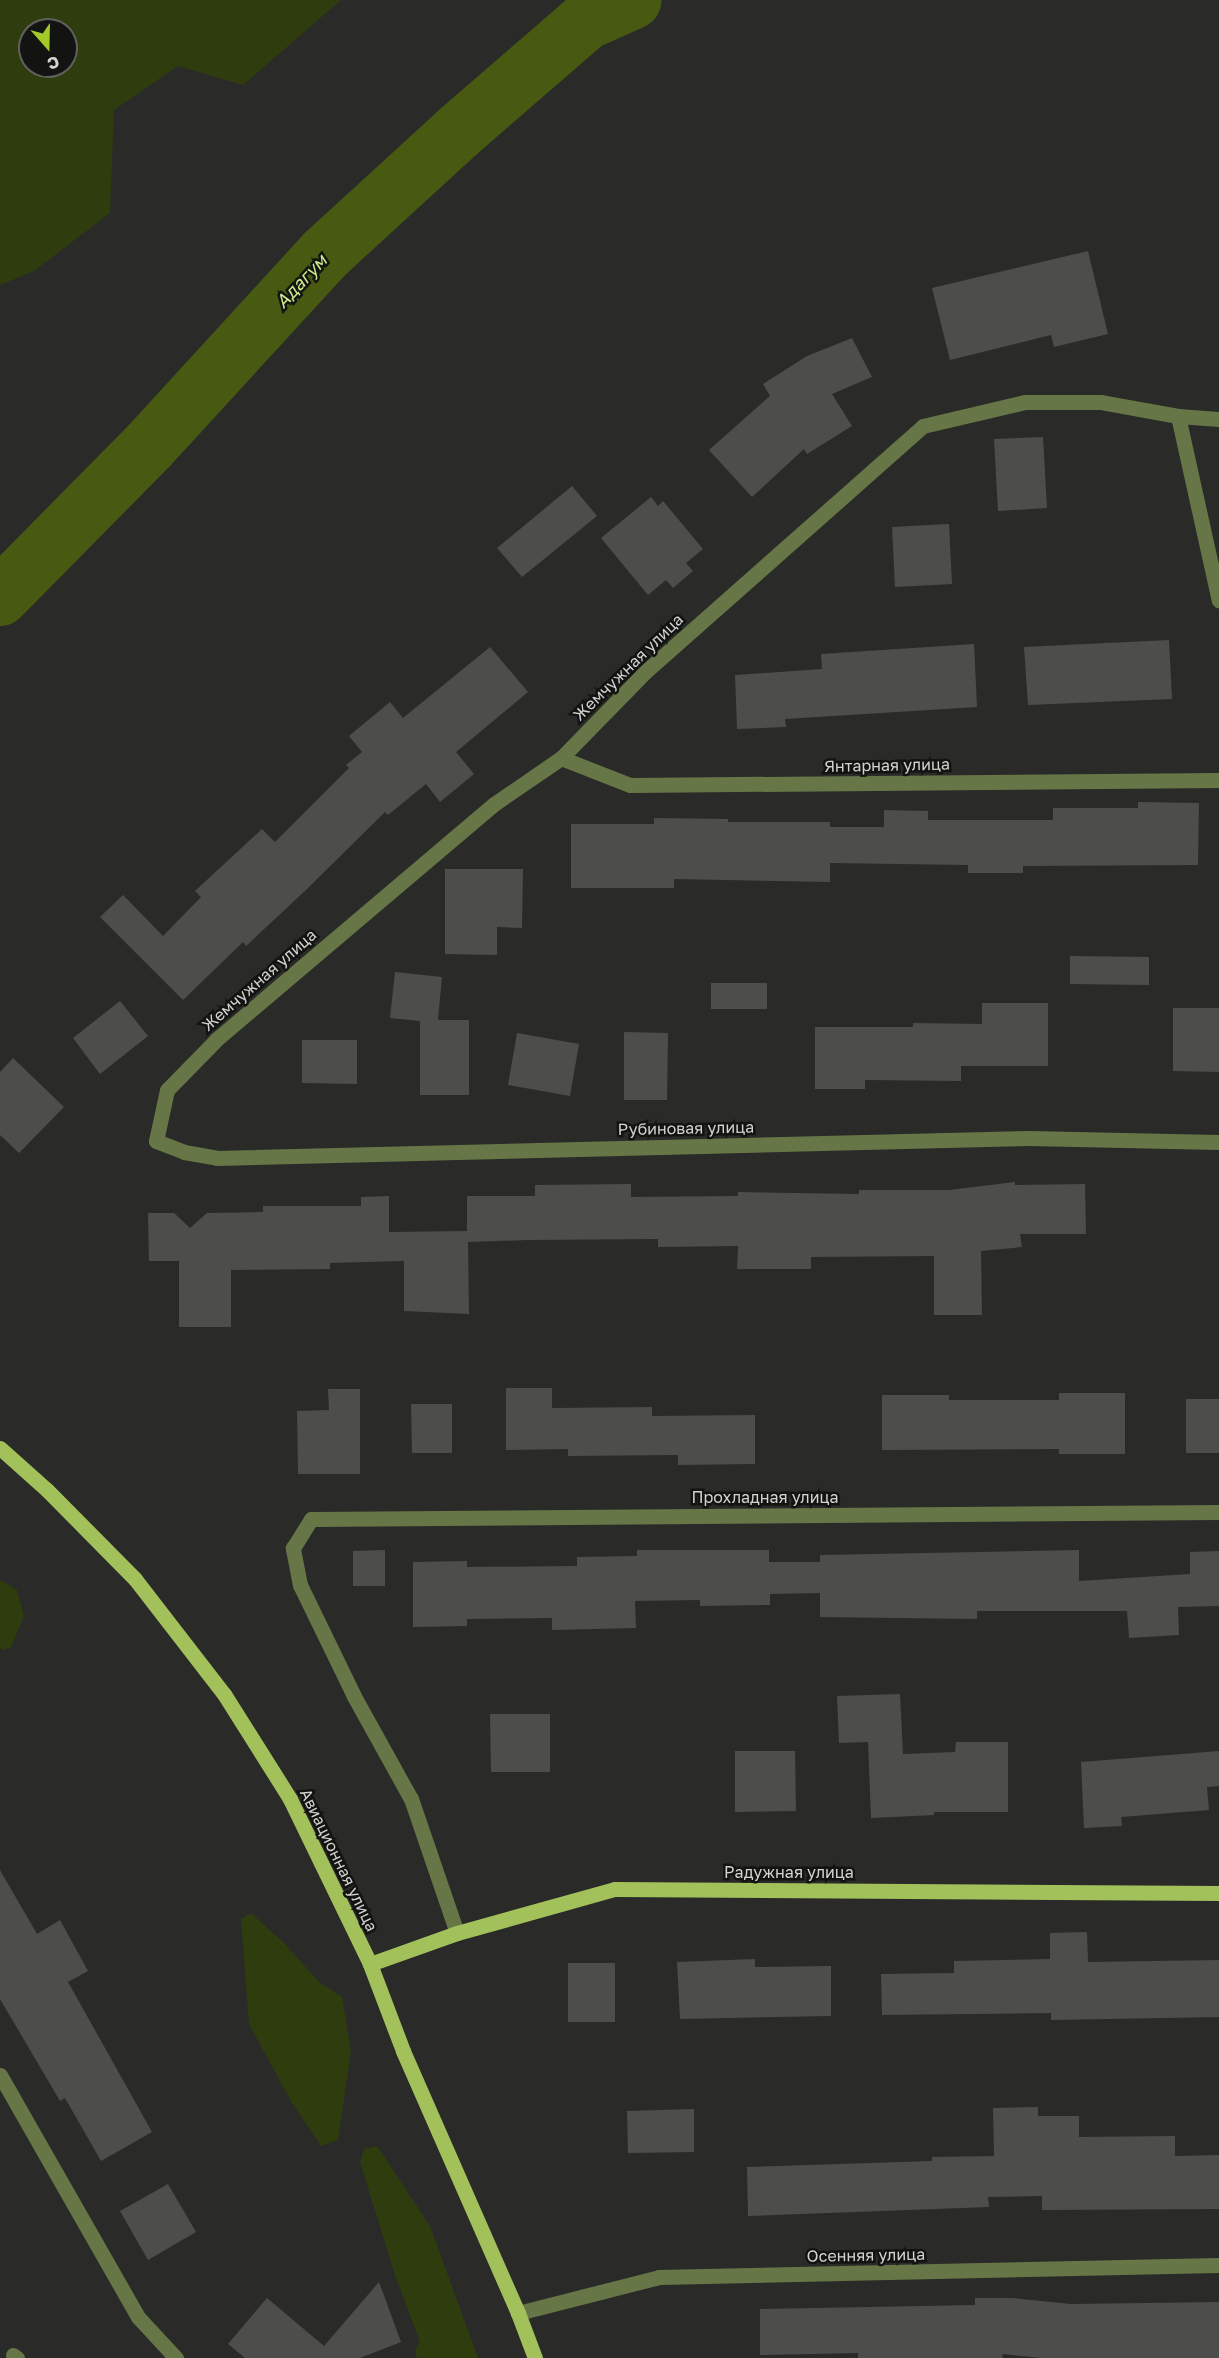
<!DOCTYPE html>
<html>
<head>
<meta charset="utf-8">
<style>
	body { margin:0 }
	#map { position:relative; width:1219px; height:2358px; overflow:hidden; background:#2a2b28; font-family:"Golos Text",sans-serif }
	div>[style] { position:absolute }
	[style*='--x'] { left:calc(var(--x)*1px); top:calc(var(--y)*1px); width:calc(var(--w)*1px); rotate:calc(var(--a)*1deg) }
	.green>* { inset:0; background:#2f3c0e }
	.river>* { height:58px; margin:-29px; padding:0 29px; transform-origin:29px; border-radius:29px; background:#485a12 }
	.building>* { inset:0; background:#4d4e4b }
	.minor>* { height:15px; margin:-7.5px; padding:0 7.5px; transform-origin:7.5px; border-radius:7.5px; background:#677647 }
	.major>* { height:15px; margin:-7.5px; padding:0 7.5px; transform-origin:7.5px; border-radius:7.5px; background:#a3c15b }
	span { translate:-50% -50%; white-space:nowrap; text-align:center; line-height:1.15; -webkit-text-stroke:5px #131412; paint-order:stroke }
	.street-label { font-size:16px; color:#d3d4d2 }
	.water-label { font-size:18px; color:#cdeb8a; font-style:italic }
	.north { position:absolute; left:18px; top:18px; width:60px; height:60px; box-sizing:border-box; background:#131412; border:2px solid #60615f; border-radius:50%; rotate:160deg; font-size:16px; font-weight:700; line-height:24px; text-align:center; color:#d3d4d2 }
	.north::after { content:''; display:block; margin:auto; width:21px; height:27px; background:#a2c928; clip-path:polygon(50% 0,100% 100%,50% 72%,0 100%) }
</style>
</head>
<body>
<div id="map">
	<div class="green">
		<i style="clip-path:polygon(evenodd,0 0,341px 0,243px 85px,178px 66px,114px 110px,110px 213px,34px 271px,0 285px,0 0,30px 30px,66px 30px,66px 66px,30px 66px,30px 30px)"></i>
		<i style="clip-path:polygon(0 1580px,17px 1590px,24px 1616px,11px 1647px,3px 1650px,0 1648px)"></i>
		<i style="clip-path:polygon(251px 1913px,284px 1943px,319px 1982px,342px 1997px,351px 2051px,338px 2140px,321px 2146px,292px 2103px,249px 2024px,241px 1919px)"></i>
		<i style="clip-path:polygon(377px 2146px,430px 2226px,478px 2358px,417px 2358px,415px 2350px,420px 2342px,395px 2275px,360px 2162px,364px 2149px)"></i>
	</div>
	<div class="river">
		<i style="--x:0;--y:597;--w:212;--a:-45.4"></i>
		<i style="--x:149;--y:446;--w:260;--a:-47.5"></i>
		<i style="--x:325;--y:254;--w:180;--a:-42.5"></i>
		<i style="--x:458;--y:132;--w:169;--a:-40.9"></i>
		<i style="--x:586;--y:21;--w:51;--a:-24.1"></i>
	</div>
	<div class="building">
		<i style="clip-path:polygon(1088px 251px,1108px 334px,1054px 347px,1051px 335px,950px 360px,932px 288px)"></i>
		<i style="clip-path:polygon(852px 338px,872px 377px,832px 394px,852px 426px,807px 454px,804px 449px,752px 497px,709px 450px,770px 396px,763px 384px,807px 356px)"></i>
		<i style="clip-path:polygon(1043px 437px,1047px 508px,998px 511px,994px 439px)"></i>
		<i style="clip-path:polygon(572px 486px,597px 516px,522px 577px,497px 548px)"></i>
		<i style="clip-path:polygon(651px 497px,658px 506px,663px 501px,703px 549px,686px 563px,693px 571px,673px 588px,666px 580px,648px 595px,601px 538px)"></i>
		<i style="clip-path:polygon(949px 524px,952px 584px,895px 587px,892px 527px)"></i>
		<i style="clip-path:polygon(1169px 640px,1172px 699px,1028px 705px,1024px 647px)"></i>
		<i style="clip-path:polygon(974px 644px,977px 707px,785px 719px,786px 727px,737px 729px,735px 675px,822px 669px,821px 654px)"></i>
		<i style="clip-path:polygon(490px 647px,528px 692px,456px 752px,474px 774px,440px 802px,426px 784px,388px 815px,385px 812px,307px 889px,246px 946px,243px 942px,183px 1000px,100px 917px,123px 895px,163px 936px,201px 897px,195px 891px,262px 829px,275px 842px,349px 768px,346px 765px,362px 752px,349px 736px,390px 702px,403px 718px)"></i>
		<i style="clip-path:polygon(1138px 802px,1199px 803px,1198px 865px,1023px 866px,1023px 873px,968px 873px,968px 865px,830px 863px,830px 882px,674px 879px,674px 888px,571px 888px,571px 824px,654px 824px,654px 818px,728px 819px,728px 822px,830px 822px,830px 827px,884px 827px,884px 810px,928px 811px,928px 820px,1053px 820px,1053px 808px,1138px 808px)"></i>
		<i style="clip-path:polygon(445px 869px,523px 869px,522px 928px,497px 927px,497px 955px,445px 954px)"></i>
		<i style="clip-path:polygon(1070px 956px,1149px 957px,1149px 985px,1070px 984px)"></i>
		<i style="clip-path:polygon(395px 972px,442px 977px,438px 1020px,469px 1020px,469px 1095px,420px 1095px,420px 1021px,390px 1018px)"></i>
		<i style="clip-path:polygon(711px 983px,767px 983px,767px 1009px,711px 1009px)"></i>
		<i style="clip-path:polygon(120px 1001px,148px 1036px,100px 1074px,73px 1038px)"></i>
		<i style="clip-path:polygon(982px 1003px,1048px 1003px,1048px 1066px,961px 1066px,961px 1081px,865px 1080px,865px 1089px,815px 1089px,815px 1027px,913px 1027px,913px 1023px,982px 1024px)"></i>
		<i style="clip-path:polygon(1173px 1008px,1219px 1008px,1219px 1072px,1173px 1071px)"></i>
		<i style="clip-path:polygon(624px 1032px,668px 1033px,667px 1100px,624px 1100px)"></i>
		<i style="clip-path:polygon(517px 1033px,579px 1044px,570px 1096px,508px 1085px)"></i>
		<i style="clip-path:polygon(302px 1040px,357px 1040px,357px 1084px,302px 1083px)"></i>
		<i style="clip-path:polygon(13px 1058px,64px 1107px,19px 1153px,0 1135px,0 1072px)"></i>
		<i style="clip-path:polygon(1015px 1182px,1015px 1185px,1085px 1184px,1086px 1234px,1020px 1234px,1022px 1247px,981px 1251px,982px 1315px,934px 1315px,934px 1256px,811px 1257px,811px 1269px,737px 1269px,738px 1246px,658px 1247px,658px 1239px,527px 1240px,468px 1242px,469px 1314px,404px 1311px,404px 1261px,330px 1263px,330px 1269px,231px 1270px,231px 1327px,179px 1327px,179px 1261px,149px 1261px,148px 1213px,174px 1213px,190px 1228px,207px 1213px,263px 1212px,263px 1206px,361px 1206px,361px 1197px,389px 1196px,389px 1232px,467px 1231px,467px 1196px,535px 1196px,535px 1185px,631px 1184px,631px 1197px,738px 1196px,738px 1192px,859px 1194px,859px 1190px,949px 1190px)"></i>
		<i style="clip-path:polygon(506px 1388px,552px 1388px,552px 1408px,652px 1407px,652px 1416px,755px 1415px,755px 1464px,678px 1465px,678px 1455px,568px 1456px,568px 1449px,506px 1450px)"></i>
		<i style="clip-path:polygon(328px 1389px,360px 1389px,360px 1474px,298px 1474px,297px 1411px,329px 1410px)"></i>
		<i style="clip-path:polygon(1059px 1393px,1125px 1393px,1125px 1454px,1059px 1454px,1059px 1449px,882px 1450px,882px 1395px,949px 1395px,949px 1400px,1059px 1400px)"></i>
		<i style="clip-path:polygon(1186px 1399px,1219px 1399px,1219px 1453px,1186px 1453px)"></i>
		<i style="clip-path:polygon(411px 1404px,452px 1404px,452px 1453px,412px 1453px)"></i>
		<i style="clip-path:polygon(385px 1550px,385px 1586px,353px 1586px,353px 1551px)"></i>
		<i style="clip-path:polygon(637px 1550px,769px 1550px,769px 1562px,820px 1562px,820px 1555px,1079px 1550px,1079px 1581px,1190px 1574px,1190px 1552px,1219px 1551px,1219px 1606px,1178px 1607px,1179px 1635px,1129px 1638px,1127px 1611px,977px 1611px,977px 1619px,820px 1617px,820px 1593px,770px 1594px,770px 1605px,700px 1606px,700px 1600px,635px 1601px,636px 1628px,552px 1630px,552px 1618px,467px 1619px,467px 1626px,413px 1627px,413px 1562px,467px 1561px,467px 1567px,577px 1566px,577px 1557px,637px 1556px)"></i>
		<i style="clip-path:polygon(900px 1694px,903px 1754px,955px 1752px,956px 1742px,1008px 1742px,1008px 1812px,934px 1812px,934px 1815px,871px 1818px,868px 1742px,839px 1743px,837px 1696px)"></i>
		<i style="clip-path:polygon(490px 1714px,550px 1714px,550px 1772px,491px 1772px)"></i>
		<i style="clip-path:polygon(735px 1751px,795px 1751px,796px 1811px,735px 1812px)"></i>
		<i style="clip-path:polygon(1219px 1751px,1219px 1786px,1207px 1787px,1209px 1810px,1121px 1817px,1122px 1826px,1084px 1828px,1081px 1762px)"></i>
		<i style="clip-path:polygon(0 1870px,37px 1934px,60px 1920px,88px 1971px,68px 1982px,152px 2132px,101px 2161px,65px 2098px,60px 2101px,0 1999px)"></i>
		<i style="clip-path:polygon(1087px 1932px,1088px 1962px,1219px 1960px,1219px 2017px,1051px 2020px,1051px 2013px,882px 2015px,881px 1974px,954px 1973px,954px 1961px,1050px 1959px,1050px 1933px)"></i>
		<i style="clip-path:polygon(755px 1959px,755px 1967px,831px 1966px,831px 2016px,680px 2019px,677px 1962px)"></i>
		<i style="clip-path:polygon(568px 1963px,615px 1963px,615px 2022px,568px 2022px)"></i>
		<i style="clip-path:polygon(1038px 2107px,1038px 2116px,1079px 2116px,1079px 2137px,1175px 2136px,1175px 2156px,1219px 2155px,1219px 2209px,1042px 2210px,1042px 2196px,988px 2197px,989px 2207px,748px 2216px,747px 2167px,932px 2161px,932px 2157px,994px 2156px,993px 2108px)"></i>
		<i style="clip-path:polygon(694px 2109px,694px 2152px,628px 2153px,627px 2111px)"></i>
		<i style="clip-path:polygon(168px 2184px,196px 2232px,148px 2260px,120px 2211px)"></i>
		<i style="clip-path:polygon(379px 2282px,401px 2342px,360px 2358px,245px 2358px,228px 2344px,267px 2298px,324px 2346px)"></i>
		<i style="clip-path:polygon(975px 2298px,1012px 2298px,1071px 2304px,1219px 2302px,1219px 2358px,1042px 2358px,1002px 2354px,1003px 2358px,858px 2358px,858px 2353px,760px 2355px,760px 2309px,975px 2305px)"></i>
	</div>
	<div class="minor">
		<i style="--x:1178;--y:416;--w:189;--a:77.5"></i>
		<i style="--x:1219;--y:419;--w:41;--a:-175.8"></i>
		<i style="--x:1178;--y:416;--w:78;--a:-169.7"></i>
		<i style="--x:1101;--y:402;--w:76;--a:180"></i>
		<i style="--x:1025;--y:402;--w:105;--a:166.8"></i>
		<i style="--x:923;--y:426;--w:371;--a:138.5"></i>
		<i style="--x:645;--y:672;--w:120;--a:134.3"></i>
		<i style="--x:561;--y:758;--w:81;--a:145.5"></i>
		<i style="--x:494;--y:804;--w:365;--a:139.7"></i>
		<i style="--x:216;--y:1040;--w:70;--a:134.4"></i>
		<i style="--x:167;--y:1090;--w:52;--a:102.2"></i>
		<i style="--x:156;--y:1141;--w:30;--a:21"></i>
		<i style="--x:184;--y:1152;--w:34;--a:10"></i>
		<i style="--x:217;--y:1158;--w:811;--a:-1.41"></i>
		<i style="--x:1028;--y:1138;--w:191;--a:1.2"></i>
		<i style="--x:561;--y:758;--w:74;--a:21.4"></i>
		<i style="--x:630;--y:785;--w:589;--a:-0.49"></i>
		<i style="--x:457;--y:1933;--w:142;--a:-108.9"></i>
		<i style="--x:411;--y:1799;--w:118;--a:-119"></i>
		<i style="--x:354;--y:1696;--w:123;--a:-115.9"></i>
		<i style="--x:300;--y:1585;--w:38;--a:-101"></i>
		<i style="--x:293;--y:1548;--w:34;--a:-58"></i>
		<i style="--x:311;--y:1519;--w:908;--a:-0.44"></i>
		<i style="--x:0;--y:2075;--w:279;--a:60.3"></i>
		<i style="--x:138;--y:2317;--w:56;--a:47.2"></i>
		<i style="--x:518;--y:2313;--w:146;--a:-14.3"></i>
		<i style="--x:659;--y:2277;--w:560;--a:-1.23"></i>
		<i style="--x:13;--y:2355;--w:5;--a:37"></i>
	</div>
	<div class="major">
		<i style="--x:0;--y:1448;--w:63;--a:41.8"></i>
		<i style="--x:47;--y:1490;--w:125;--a:45.3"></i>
		<i style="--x:135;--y:1579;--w:145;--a:52.3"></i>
		<i style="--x:224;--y:1694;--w:124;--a:57.8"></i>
		<i style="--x:290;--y:1799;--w:183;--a:64.1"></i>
		<i style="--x:370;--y:1964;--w:93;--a:69.2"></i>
		<i style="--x:403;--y:2051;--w:286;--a:66.3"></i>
		<i style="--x:518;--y:2313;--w:48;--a:69.3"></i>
		<i style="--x:370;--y:1964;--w:92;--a:-19.6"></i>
		<i style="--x:457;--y:1933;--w:164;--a:-15.6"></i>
		<i style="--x:615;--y:1889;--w:604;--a:0.38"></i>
	</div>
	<div class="street-label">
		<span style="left:628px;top:667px;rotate:-44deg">Жемчужная улица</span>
		<span style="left:887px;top:765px;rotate:-1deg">Янтарная улица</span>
		<span style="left:259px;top:980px;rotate:-41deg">Жемчужная улица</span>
		<span style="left:686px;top:1128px;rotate:-1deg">Рубиновая улица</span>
		<span style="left:765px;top:1497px">Прохладная улица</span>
		<span style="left:339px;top:1860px;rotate:64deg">Авиационная улица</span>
		<span style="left:789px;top:1872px">Радужная улица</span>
		<span style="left:866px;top:2255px;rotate:-1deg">Осенняя улица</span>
	</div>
	<div class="water-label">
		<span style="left:301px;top:281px;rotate:-47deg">Адагум</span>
	</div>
	<div class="north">С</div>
</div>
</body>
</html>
